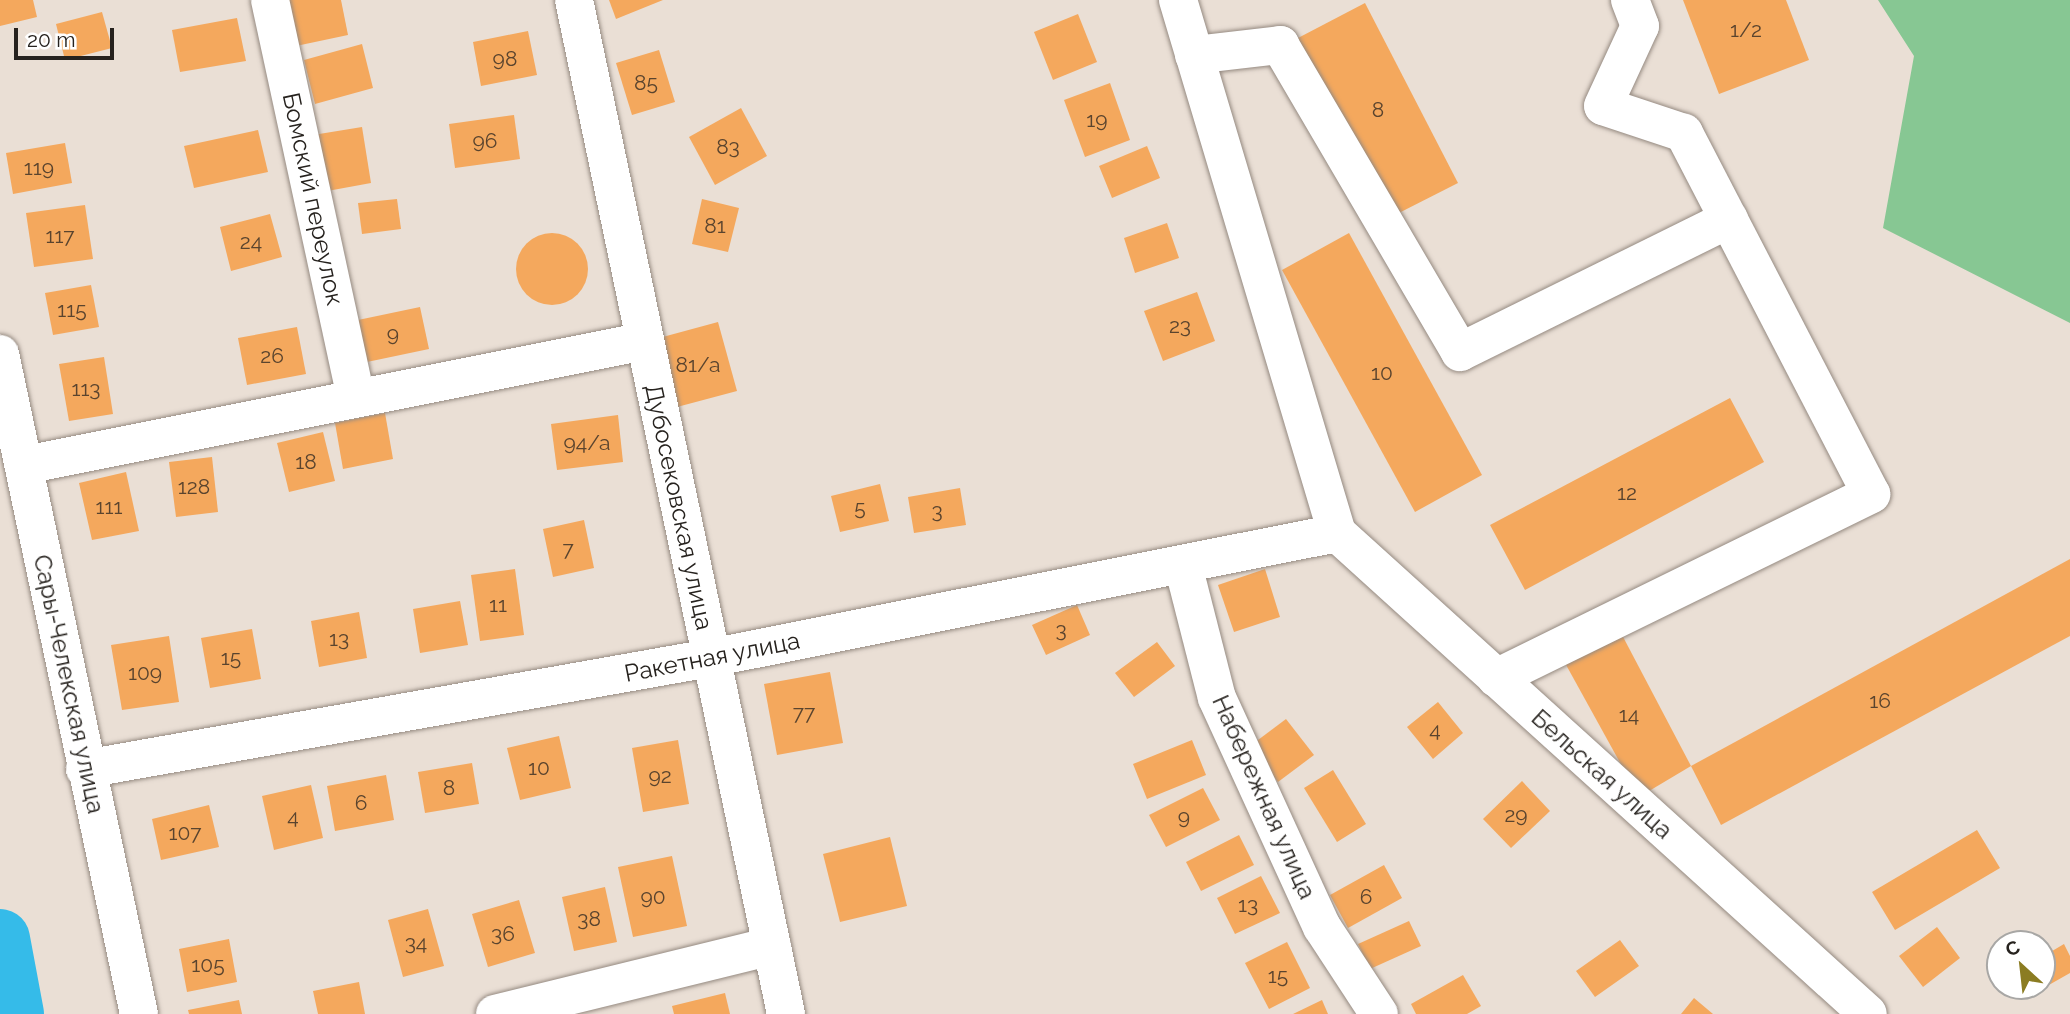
<!DOCTYPE html>
<html>
<head>
<meta charset="utf-8">
<style>
	body { margin:0 }
	#map { position:relative; width:2070px; height:1014px; overflow:hidden; background:#eadfd5; font-family:Raleway,sans-serif }
	div>[style] { position:absolute }
	[style*='--x'] { left:calc(var(--x)*1px); top:calc(var(--y)*1px); width:calc(var(--w)*1px); rotate:calc(var(--a)*1deg) }
	.green>* { inset:0; background:#87c793 }
	.river>* { height:60px; margin:-30px; padding:0 30px; transform-origin:30px; border-radius:30px; background:#35bbe9 }
	.building>* { inset:0; background:#f4a85d }
	.round { border-radius:50% }
	.roads { filter:drop-shadow(0 0 2px #958a81) drop-shadow(0 0 2px #958a81) }
	.street>* { height:38px; margin:-19px; padding:0 19px; transform-origin:19px; border-radius:19px; background:#fff }
	span { translate:-50% -50%; white-space:nowrap; text-align:center; line-height:1.15; -webkit-text-stroke:6px #fff; paint-order:stroke }
	.number-label { font-size:21px; color:#5a442e }
	.number-label span { -webkit-text-stroke-width:0 }
	.street-label { font-size:24px; color:#26221e }
	.north { position:absolute; left:1986px; top:930px; width:70px; height:70px; box-sizing:border-box; background:#fff; border:2px solid #a8a7a5; border-radius:50%; rotate:333deg; font-size:19px; font-weight:700; line-height:28px; text-align:center; color:#26221e }
	.north::after { content:''; display:block; margin:auto; width:24px; height:32px; background:#8b7c22; clip-path:polygon(50% 0,100% 100%,50% 72%,0 100%) }
	.scale { position:absolute; left:14px; top:28px; width:100px; height:32px; box-sizing:border-box; border:4px solid #26221e; border-top:0; padding-left:9px; font-size:21px; line-height:24px; white-space:nowrap; color:#26221e; -webkit-text-stroke:5px #fff; paint-order:stroke }
</style>
</head>
<body>
<div id="map">
	<div class="green">
		<i style="clip-path:polygon(1878px 0,2070px 0,2070px 323px,1883px 228px,1914px 56px)"></i>
	</div>
	<div class="river">
		<i style="--x:0;--y:939;--w:76;--a:79.4"></i>
	</div>
	<div class="building">
		<i style="clip-path:polygon(0 0,33px 0,37px 17px,0 26px)"></i>
		<i style="clip-path:polygon(286px 0,341px 0,348px 35px,296px 46px)"></i>
		<i style="clip-path:polygon(609px 0,663px 0,616px 19px)"></i>
		<i style="clip-path:polygon(1683px 0,1786px 0,1809px 60px,1719px 94px)"></i>
		<i style="clip-path:polygon(1365px 3px,1458px 183px,1391px 217px,1298px 38px)"></i>
		<i style="clip-path:polygon(102px 12px,112px 48px,65px 60px,56px 24px)"></i>
		<i style="clip-path:polygon(1078px 14px,1097px 62px,1053px 80px,1034px 32px)"></i>
		<i style="clip-path:polygon(237px 18px,246px 61px,180px 72px,172px 30px)"></i>
		<i style="clip-path:polygon(528px 31px,537px 75px,481px 86px,473px 42px)"></i>
		<i style="clip-path:polygon(362px 44px,373px 88px,315px 104px,304px 60px)"></i>
		<i style="clip-path:polygon(659px 50px,675px 102px,632px 115px,616px 63px)"></i>
		<i style="clip-path:polygon(1110px 83px,1130px 140px,1085px 157px,1064px 100px)"></i>
		<i style="clip-path:polygon(741px 108px,767px 156px,715px 185px,689px 137px)"></i>
		<i style="clip-path:polygon(514px 115px,520px 159px,455px 168px,449px 124px)"></i>
		<i style="clip-path:polygon(362px 127px,371px 183px,322px 192px,313px 135px)"></i>
		<i style="clip-path:polygon(258px 130px,268px 172px,194px 188px,184px 146px)"></i>
		<i style="clip-path:polygon(65px 143px,72px 183px,13px 194px,6px 153px)"></i>
		<i style="clip-path:polygon(1147px 146px,1160px 178px,1112px 198px,1099px 166px)"></i>
		<i style="clip-path:polygon(397px 199px,401px 229px,362px 234px,358px 203px)"></i>
		<i style="clip-path:polygon(702px 199px,739px 208px,728px 252px,692px 244px)"></i>
		<i style="clip-path:polygon(85px 205px,93px 259px,34px 267px,26px 213px)"></i>
		<i style="clip-path:polygon(270px 214px,282px 257px,231px 271px,220px 227px)"></i>
		<i style="clip-path:polygon(1167px 223px,1179px 258px,1135px 273px,1124px 238px)"></i>
		<i style="clip-path:polygon(1349px 233px,1482px 475px,1415px 512px,1282px 270px)"></i>
		<i class="round" style="left:516px;top:233px;width:72px;height:72px"></i>
		<i style="clip-path:polygon(91px 285px,99px 327px,53px 335px,45px 293px)"></i>
		<i style="clip-path:polygon(1197px 292px,1215px 341px,1163px 361px,1144px 311px)"></i>
		<i style="clip-path:polygon(420px 307px,429px 349px,367px 362px,358px 320px)"></i>
		<i style="clip-path:polygon(718px 322px,737px 391px,677px 407px,659px 338px)"></i>
		<i style="clip-path:polygon(297px 327px,306px 374px,247px 385px,238px 338px)"></i>
		<i style="clip-path:polygon(104px 357px,113px 414px,69px 421px,59px 364px)"></i>
		<i style="clip-path:polygon(1730px 398px,1764px 462px,1525px 590px,1490px 525px)"></i>
		<i style="clip-path:polygon(385px 413px,393px 459px,343px 469px,335px 423px)"></i>
		<i style="clip-path:polygon(618px 415px,623px 462px,557px 470px,551px 424px)"></i>
		<i style="clip-path:polygon(323px 432px,335px 481px,289px 492px,277px 443px)"></i>
		<i style="clip-path:polygon(212px 457px,218px 512px,176px 517px,169px 462px)"></i>
		<i style="clip-path:polygon(126px 472px,139px 531px,92px 540px,79px 483px)"></i>
		<i style="clip-path:polygon(880px 484px,889px 521px,840px 532px,831px 496px)"></i>
		<i style="clip-path:polygon(960px 488px,966px 525px,914px 533px,908px 497px)"></i>
		<i style="clip-path:polygon(584px 520px,594px 568px,553px 577px,543px 529px)"></i>
		<i style="clip-path:polygon(2070px 559px,2070px 636px,1721px 825px,1691px 766px)"></i>
		<i style="clip-path:polygon(515px 569px,524px 635px,480px 641px,471px 575px)"></i>
		<i style="clip-path:polygon(1265px 569px,1280px 617px,1234px 632px,1218px 585px)"></i>
		<i style="clip-path:polygon(460px 601px,468px 645px,420px 653px,413px 609px)"></i>
		<i style="clip-path:polygon(1077px 605px,1090px 635px,1046px 655px,1032px 625px)"></i>
		<i style="clip-path:polygon(359px 612px,367px 658px,319px 667px,311px 621px)"></i>
		<i style="clip-path:polygon(252px 629px,261px 679px,210px 688px,201px 638px)"></i>
		<i style="clip-path:polygon(1621px 633px,1691px 766px,1639px 797px,1565px 663px)"></i>
		<i style="clip-path:polygon(169px 636px,179px 702px,122px 710px,111px 645px)"></i>
		<i style="clip-path:polygon(1157px 642px,1175px 666px,1134px 697px,1115px 673px)"></i>
		<i style="clip-path:polygon(830px 672px,843px 743px,777px 755px,764px 684px)"></i>
		<i style="clip-path:polygon(1438px 702px,1463px 733px,1433px 759px,1407px 727px)"></i>
		<i style="clip-path:polygon(1286px 719px,1314px 755px,1278px 782px,1250px 746px)"></i>
		<i style="clip-path:polygon(559px 736px,571px 788px,520px 800px,507px 748px)"></i>
		<i style="clip-path:polygon(678px 740px,689px 804px,643px 812px,632px 748px)"></i>
		<i style="clip-path:polygon(1192px 740px,1206px 775px,1147px 799px,1133px 764px)"></i>
		<i style="clip-path:polygon(472px 763px,479px 804px,425px 813px,418px 772px)"></i>
		<i style="clip-path:polygon(1333px 770px,1366px 824px,1337px 842px,1304px 788px)"></i>
		<i style="clip-path:polygon(386px 775px,394px 820px,335px 831px,327px 786px)"></i>
		<i style="clip-path:polygon(1522px 781px,1550px 811px,1511px 848px,1483px 819px)"></i>
		<i style="clip-path:polygon(311px 785px,323px 838px,274px 850px,262px 796px)"></i>
		<i style="clip-path:polygon(1203px 788px,1220px 820px,1166px 847px,1149px 815px)"></i>
		<i style="clip-path:polygon(209px 805px,219px 847px,161px 860px,152px 819px)"></i>
		<i style="clip-path:polygon(1977px 830px,2000px 868px,1895px 930px,1872px 892px)"></i>
		<i style="clip-path:polygon(1239px 835px,1254px 865px,1201px 891px,1186px 862px)"></i>
		<i style="clip-path:polygon(890px 837px,907px 906px,840px 922px,823px 854px)"></i>
		<i style="clip-path:polygon(672px 856px,687px 926px,633px 937px,618px 867px)"></i>
		<i style="clip-path:polygon(1384px 865px,1402px 898px,1348px 928px,1330px 895px)"></i>
		<i style="clip-path:polygon(1261px 876px,1280px 913px,1235px 934px,1217px 898px)"></i>
		<i style="clip-path:polygon(605px 887px,617px 942px,574px 951px,562px 897px)"></i>
		<i style="clip-path:polygon(519px 900px,535px 953px,488px 967px,472px 914px)"></i>
		<i style="clip-path:polygon(428px 909px,444px 966px,403px 977px,388px 920px)"></i>
		<i style="clip-path:polygon(1409px 921px,1421px 946px,1370px 969px,1358px 944px)"></i>
		<i style="clip-path:polygon(1937px 927px,1960px 958px,1923px 987px,1899px 956px)"></i>
		<i style="clip-path:polygon(229px 939px,237px 982px,187px 992px,179px 949px)"></i>
		<i style="clip-path:polygon(1620px 940px,1639px 966px,1595px 997px,1576px 971px)"></i>
		<i style="clip-path:polygon(1287px 942px,1310px 988px,1269px 1009px,1245px 963px)"></i>
		<i style="clip-path:polygon(2064px 944px,2070px 956px,2070px 973px,2033px 994px,2028px 986px,2042px 986px,2042px 957px)"></i>
		<i style="clip-path:polygon(1463px 975px,1481px 1006px,1467px 1014px,1416px 1014px,1411px 1004px)"></i>
		<i style="clip-path:polygon(359px 982px,365px 1014px,318px 1014px,313px 991px)"></i>
		<i style="clip-path:polygon(725px 993px,730px 1014px,674px 1014px,672px 1006px)"></i>
		<i style="clip-path:polygon(1694px 998px,1713px 1014px,1681px 1014px)"></i>
		<i style="clip-path:polygon(239px 1000px,242px 1014px,189px 1014px,188px 1010px)"></i>
		<i style="clip-path:polygon(1322px 1000px,1328px 1014px,1293px 1014px)"></i>
	</div>
	<div class="roads">
		<div class="street">
			<i style="--x:270;--y:0;--w:406;--a:77.8"></i>
			<i style="--x:574;--y:0;--w:1036;--a:78.19"></i>
			<i style="--x:1178;--y:0;--w:556;--a:73.39"></i>
			<i style="--x:1194;--y:55;--w:87;--a:-6.6"></i>
			<i style="--x:1280;--y:45;--w:356;--a:59.6"></i>
			<i style="--x:1460;--y:352;--w:300;--a:-26.3"></i>
			<i style="--x:0;--y:354;--w:674;--a:78.11"></i>
			<i style="--x:25;--y:465;--w:632;--a:-11.31"></i>
			<i style="--x:1337;--y:533;--w:716;--a:42.17"></i>
			<i style="--x:1183;--y:565;--w:137;--a:75.7"></i>
			<i style="--x:1217;--y:698;--w:252;--a:65.4"></i>
			<i style="--x:1322;--y:927;--w:104;--a:56.8"></i>
			<i style="--x:1496;--y:678;--w:418;--a:-26.1"></i>
			<i style="--x:1871;--y:494;--w:407;--a:-117.4"></i>
			<i style="--x:1684;--y:133;--w:85;--a:-161.6"></i>
			<i style="--x:1603;--y:106;--w:88;--a:-65.2"></i>
			<i style="--x:1640;--y:26;--w:28;--a:-111"></i>
			<i style="--x:85;--y:769;--w:635;--a:-10.07"></i>
			<i style="--x:710;--y:658;--w:639;--a:-11.27"></i>
			<i style="--x:495;--y:1014;--w:285;--a:-13.8"></i>
		</div>
	</div>
	<div class="number-label">
		<span style="left:1746px;top:30px">1/2</span>
		<span style="left:505px;top:59px">98</span>
		<span style="left:646px;top:83px">85</span>
		<span style="left:1378px;top:110px">8</span>
		<span style="left:1097px;top:120px">19</span>
		<span style="left:485px;top:141px">96</span>
		<span style="left:728px;top:147px">83</span>
		<span style="left:39px;top:168px">119</span>
		<span style="left:715px;top:226px">81</span>
		<span style="left:60px;top:236px">117</span>
		<span style="left:251px;top:242px">24</span>
		<span style="left:72px;top:310px">115</span>
		<span style="left:1180px;top:326px">23</span>
		<span style="left:393px;top:334px">9</span>
		<span style="left:272px;top:356px">26</span>
		<span style="left:698px;top:365px">81/а</span>
		<span style="left:1382px;top:373px">10</span>
		<span style="left:86px;top:389px">113</span>
		<span style="left:587px;top:443px">94/a</span>
		<span style="left:306px;top:462px">18</span>
		<span style="left:194px;top:487px">128</span>
		<span style="left:1627px;top:493px">12</span>
		<span style="left:109px;top:507px">111</span>
		<span style="left:860px;top:508px">5</span>
		<span style="left:937px;top:511px">3</span>
		<span style="left:568px;top:549px">7</span>
		<span style="left:498px;top:605px">11</span>
		<span style="left:1061px;top:630px">3</span>
		<span style="left:339px;top:639px">13</span>
		<span style="left:231px;top:658px">15</span>
		<span style="left:145px;top:673px">109</span>
		<span style="left:1880px;top:701px">16</span>
		<span style="left:804px;top:713px">77</span>
		<span style="left:1629px;top:715px">14</span>
		<span style="left:1435px;top:730px">4</span>
		<span style="left:539px;top:768px">10</span>
		<span style="left:660px;top:776px">92</span>
		<span style="left:449px;top:788px">8</span>
		<span style="left:361px;top:803px">6</span>
		<span style="left:1516px;top:815px">29</span>
		<span style="left:293px;top:817px">4</span>
		<span style="left:1184px;top:817px">9</span>
		<span style="left:185px;top:833px">107</span>
		<span style="left:653px;top:897px">90</span>
		<span style="left:1366px;top:897px">6</span>
		<span style="left:1248px;top:905px">13</span>
		<span style="left:589px;top:919px">38</span>
		<span style="left:503px;top:934px">36</span>
		<span style="left:416px;top:943px">34</span>
		<span style="left:208px;top:965px">105</span>
		<span style="left:1278px;top:976px">15</span>
	</div>
	<div class="street-label">
		<span style="left:313px;top:199px;rotate:78deg">Бомский переулок</span>
		<span style="left:679px;top:507px;rotate:78deg">Дубосековская улица</span>
		<span style="left:712px;top:657px;rotate:-11deg">Ракетная улица</span>
		<span style="left:69px;top:684px;rotate:78deg">Сары-Челекская улица</span>
		<span style="left:1602px;top:774px;rotate:42deg">Бельская улица</span>
		<span style="left:1264px;top:797px;rotate:66deg">Набережная улица</span>
	</div>
	<div class="north">С</div>
	<div class="scale">20 m</div>
</div>
</body>
</html>
